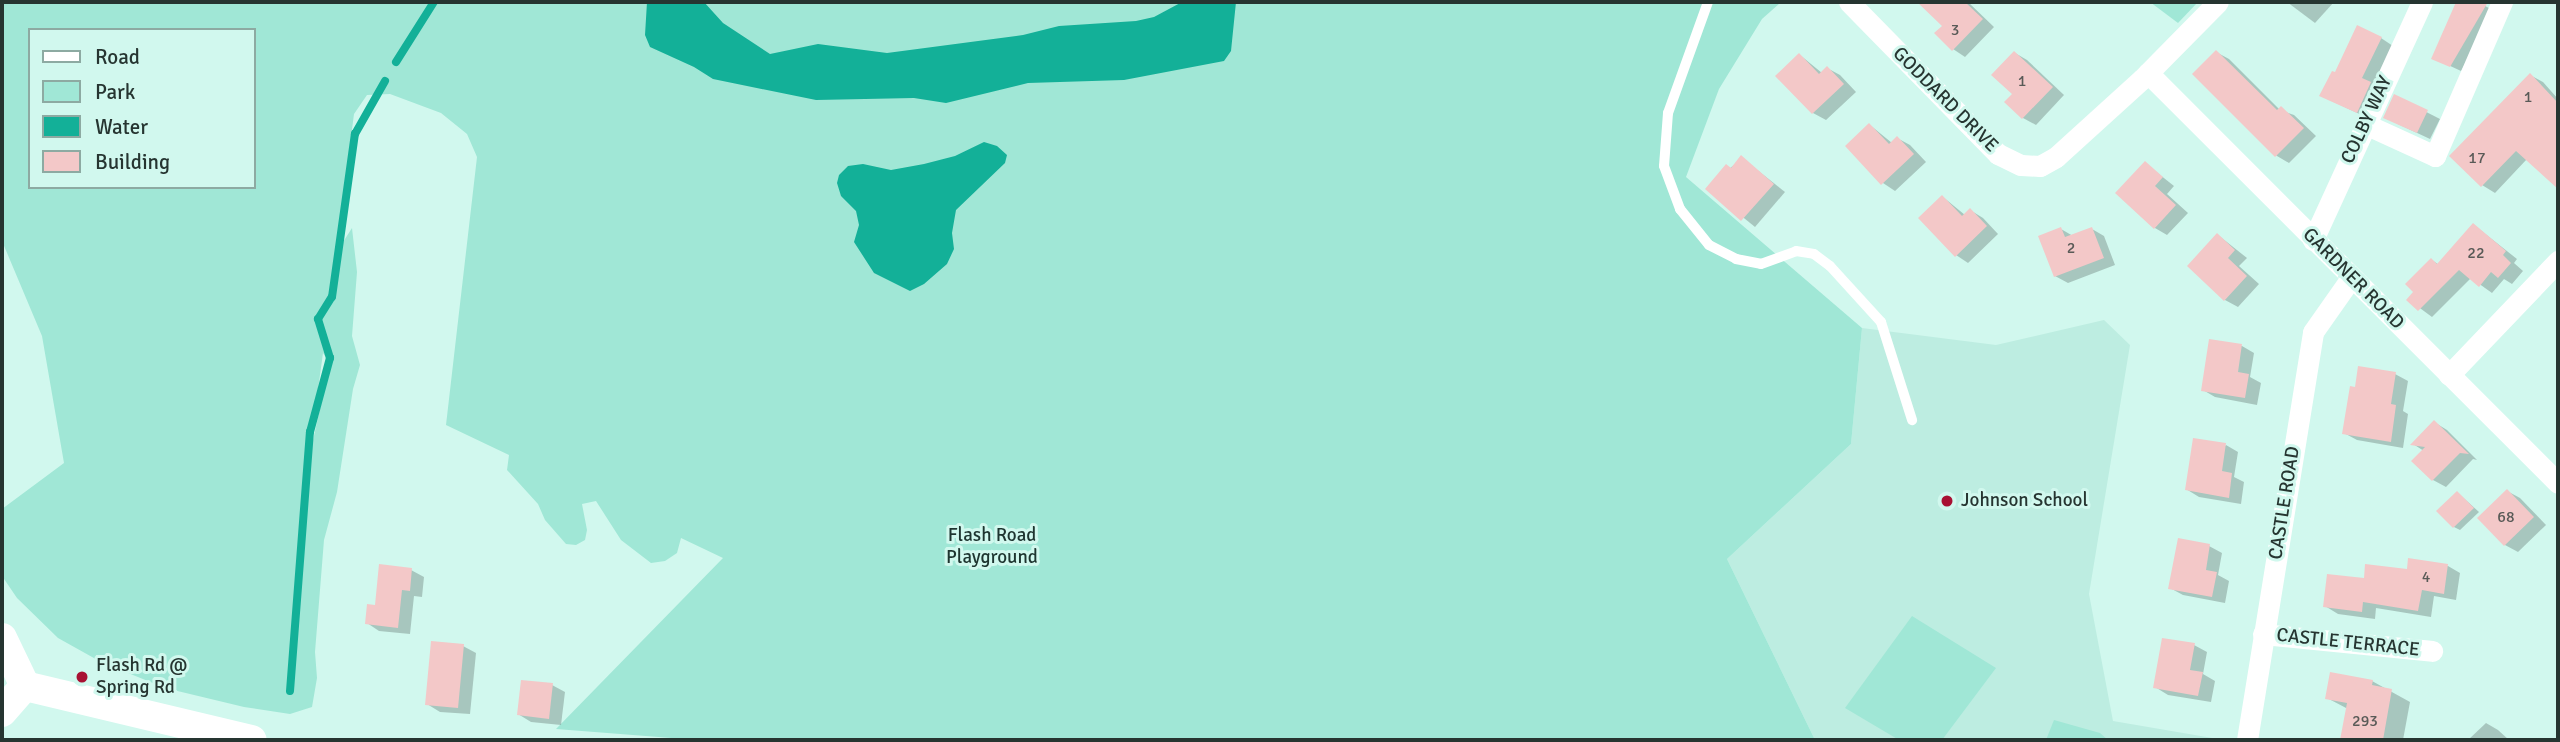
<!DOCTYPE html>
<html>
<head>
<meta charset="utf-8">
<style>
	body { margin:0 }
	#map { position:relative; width:2560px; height:742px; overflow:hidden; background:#d1f8ee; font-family:Signika,sans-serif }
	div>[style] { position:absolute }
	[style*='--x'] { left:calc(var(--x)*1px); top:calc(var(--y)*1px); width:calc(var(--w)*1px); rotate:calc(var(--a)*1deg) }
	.built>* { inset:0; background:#bdede1 }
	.green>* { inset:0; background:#a0e7d6 }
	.water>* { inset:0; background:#13b098 }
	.shadow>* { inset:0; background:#0003 }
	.stream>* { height:8px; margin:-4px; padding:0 4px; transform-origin:4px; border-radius:4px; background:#13b098 }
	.building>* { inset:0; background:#f3c8c8 }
	.lane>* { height:10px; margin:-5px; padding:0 5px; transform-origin:5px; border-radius:5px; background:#fff }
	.street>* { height:21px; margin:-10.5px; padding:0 10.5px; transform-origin:10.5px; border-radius:10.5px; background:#fff }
	.secondary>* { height:30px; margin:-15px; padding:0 15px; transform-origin:15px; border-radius:15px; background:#fff }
	.dots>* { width:19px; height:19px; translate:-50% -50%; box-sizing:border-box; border:4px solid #d1f8ee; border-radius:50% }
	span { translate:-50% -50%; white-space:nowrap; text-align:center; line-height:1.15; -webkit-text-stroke:6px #d1f8ee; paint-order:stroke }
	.number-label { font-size:16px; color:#595a57 }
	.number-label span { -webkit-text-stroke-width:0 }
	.street-label { font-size:19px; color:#263531 }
	.poi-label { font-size:19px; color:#263531 }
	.left { translate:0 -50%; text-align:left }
	.park-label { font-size:19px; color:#1e3530 }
	.frame { position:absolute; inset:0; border:4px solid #263531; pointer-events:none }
	.legend { position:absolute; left:28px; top:28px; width:228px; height:161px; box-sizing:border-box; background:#d1f8ee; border:2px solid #8daaa2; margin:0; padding:9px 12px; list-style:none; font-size:21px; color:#263531 }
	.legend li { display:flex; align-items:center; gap:14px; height:35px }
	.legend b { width:35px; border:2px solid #8daaa2 }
</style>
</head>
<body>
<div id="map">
	<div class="built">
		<i style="clip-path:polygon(2104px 320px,2130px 345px,2089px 594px,2113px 721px,2224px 740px,1815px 740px,1727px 559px,1851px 444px,1862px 328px,1996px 345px)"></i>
	</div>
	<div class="green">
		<i style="clip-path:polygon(evenodd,2px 2px,1781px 2px,1762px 19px,1719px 89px,1686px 177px,1862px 328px,1851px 444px,1727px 559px,1815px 740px,697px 740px,556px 729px,723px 558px,681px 538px,677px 553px,665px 561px,651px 563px,621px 540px,596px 501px,582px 504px,587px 530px,585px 540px,576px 545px,566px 544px,545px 520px,538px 504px,507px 470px,509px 455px,446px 425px,477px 157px,467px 134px,441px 113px,390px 94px,367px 95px,354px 114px,336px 253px,352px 228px,357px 272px,352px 336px,360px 365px,353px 389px,337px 492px,324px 540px,315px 652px,317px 678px,312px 707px,290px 714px,244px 707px,165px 688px,101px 662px,58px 638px,17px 598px,2px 576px,2px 509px,64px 463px,42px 336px,2px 241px,2px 2px,30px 30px,254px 30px,254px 187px,30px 187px,30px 30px,2px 2px,323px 353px,330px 364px,311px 449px,310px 448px,323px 353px)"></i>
		<i style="clip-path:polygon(2150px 2px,2198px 2px,2178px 23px)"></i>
		<i style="clip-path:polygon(1912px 616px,1996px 668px,1942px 740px,1899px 740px,1845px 708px)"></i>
		<i style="clip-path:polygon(2054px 720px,2100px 733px,2108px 740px,2046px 740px)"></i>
	</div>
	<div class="water">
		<i style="clip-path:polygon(647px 2px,704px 2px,723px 23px,770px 54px,818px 44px,887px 53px,1023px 35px,1059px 26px,1136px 21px,1154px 17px,1182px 2px,1236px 2px,1231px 51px,1224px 61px,1124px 80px,1028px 83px,946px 103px,914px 98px,816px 100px,713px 79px,694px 67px,650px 47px,645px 35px)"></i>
		<i style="clip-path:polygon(984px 142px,997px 146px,1007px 155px,1005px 163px,956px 210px,952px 233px,954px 249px,947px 264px,924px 284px,910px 291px,874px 273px,854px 242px,859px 225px,856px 211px,841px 196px,837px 183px,839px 175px,848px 166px,863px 164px,891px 170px,924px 164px,955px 156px)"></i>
	</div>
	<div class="shadow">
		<i style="clip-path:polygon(1928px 2px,1968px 2px,1994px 27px,1965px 57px,1953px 49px,1944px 26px,1924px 6px)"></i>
		<i style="clip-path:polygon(2287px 2px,2334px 2px,2315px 23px)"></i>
		<i style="clip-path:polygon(2458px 2px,2478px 2px,2496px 12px,2461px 71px,2433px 58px)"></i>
		<i style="clip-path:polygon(2381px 38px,2393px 46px,2370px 119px,2334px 102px,2335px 75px)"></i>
		<i style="clip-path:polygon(2216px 52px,2229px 59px,2280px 110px,2294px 115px,2316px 136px,2289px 163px,2277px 156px,2194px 74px)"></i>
		<i style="clip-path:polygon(2015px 53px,2027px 60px,2064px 95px,2036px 125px,2023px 118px,2014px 94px)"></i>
		<i style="clip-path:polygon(1800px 55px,1822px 73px,1827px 68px,1840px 75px,1856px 92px,1826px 120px,1813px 113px)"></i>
		<i style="clip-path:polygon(2530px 75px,2543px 82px,2558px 99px,2558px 120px,2554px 124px,2558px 128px,2558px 187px,2527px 159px,2495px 193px,2482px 185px)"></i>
		<i style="clip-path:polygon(2395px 96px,2440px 119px,2430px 139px,2398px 124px)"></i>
		<i style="clip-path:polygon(1870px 125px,1892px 143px,1897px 138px,1910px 145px,1926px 162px,1895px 191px,1883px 183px)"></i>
		<i style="clip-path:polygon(1742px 158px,1785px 192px,1755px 227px,1707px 188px)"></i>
		<i style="clip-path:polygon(2145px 163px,2174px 186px,2167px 194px,2188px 213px,2167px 235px,2155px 228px)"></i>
		<i style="clip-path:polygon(1943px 197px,1965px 215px,1970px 210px,1983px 218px,1998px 234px,1968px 263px,1956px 255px)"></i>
		<i style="clip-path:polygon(2474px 225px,2517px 259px,2514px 263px,2523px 271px,2512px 284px,2504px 279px,2492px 293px,2471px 278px,2432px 317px,2409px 300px,2432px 260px,2439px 265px)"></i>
		<i style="clip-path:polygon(2061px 229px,2073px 236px,2092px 229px,2104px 236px,2115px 265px,2068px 283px,2055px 276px)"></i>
		<i style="clip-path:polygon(2218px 235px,2247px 258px,2239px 266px,2259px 284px,2238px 307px,2225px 300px,2189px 266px)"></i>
		<i style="clip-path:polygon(2211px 341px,2242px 346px,2254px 353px,2250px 377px,2261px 383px,2257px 405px,2215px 397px,2203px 390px)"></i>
		<i style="clip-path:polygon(2395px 374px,2408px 381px,2403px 411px,2408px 414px,2403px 448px,2357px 440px,2344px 433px,2357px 389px)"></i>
		<i style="clip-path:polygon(2434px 422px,2447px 430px,2477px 460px,2473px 459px,2446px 487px,2433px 480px,2424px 451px,2413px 444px)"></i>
		<i style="clip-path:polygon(2226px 445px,2238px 452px,2234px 477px,2244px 482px,2241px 504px,2199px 497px,2186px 489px)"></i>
		<i style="clip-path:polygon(2507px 491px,2520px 498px,2546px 525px,2518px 552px,2505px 545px,2479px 518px)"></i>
		<i style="clip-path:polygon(2458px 493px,2479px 512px,2460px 530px,2454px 527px)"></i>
		<i style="clip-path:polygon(2209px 546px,2222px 553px,2218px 575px,2229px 581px,2225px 603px,2183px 595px,2170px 588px)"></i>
		<i style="clip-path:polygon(2410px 560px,2448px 566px,2460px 573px,2456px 600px,2434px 596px,2431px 617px,2376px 608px,2375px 619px,2338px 614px,2325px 606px,2365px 580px,2408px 571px)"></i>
		<i style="clip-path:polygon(411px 570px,424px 577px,422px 597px,414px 596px,410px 634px,379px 631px,367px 623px,376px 606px)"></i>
		<i style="clip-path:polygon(2194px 645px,2207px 652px,2203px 674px,2215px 681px,2211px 702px,2168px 695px,2155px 687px)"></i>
		<i style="clip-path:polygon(463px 646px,476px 653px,470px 714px,440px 712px,427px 704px)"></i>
		<i style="clip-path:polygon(2372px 681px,2410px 702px,2403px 740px,2342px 740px,2348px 709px,2327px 698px)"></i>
		<i style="clip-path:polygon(552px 685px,565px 692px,561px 725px,531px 722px,518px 714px)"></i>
		<i style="clip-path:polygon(2486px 723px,2498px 730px,2509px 740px,2468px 740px)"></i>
	</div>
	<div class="stream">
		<i style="--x:396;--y:62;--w:71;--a:-57.7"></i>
		<i style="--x:290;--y:691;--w:260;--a:-85.6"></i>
		<i style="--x:310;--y:432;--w:77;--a:-74.9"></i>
		<i style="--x:330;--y:358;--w:41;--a:-107.1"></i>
		<i style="--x:318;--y:319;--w:26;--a:-58"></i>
		<i style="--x:332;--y:297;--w:165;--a:-82"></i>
		<i style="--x:355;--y:134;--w:61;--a:-60.5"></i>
	</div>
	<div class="building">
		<i style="clip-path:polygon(1917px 2px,1965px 2px,1983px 19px,1952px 51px,1934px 33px,1942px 26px)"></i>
		<i style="clip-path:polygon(2456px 2px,2488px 2px,2450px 67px,2431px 59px)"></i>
		<i style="clip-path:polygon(2357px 25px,2382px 37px,2362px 78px,2371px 82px,2357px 113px,2319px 96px,2332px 71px,2335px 72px)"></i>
		<i style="clip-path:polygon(2216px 50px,2277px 110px,2281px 106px,2304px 128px,2275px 157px,2192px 74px)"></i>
		<i style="clip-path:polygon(2014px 51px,2053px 87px,2022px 119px,2004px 102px,2012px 94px,1991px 75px)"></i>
		<i style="clip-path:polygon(1799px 53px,1819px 74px,1827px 66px,1844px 84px,1812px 114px,1775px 76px)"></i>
		<i style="clip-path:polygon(2530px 73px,2558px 103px,2558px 189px,2516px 151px,2481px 187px,2449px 156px)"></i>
		<i style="clip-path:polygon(2394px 94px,2428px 110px,2417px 133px,2383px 118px)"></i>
		<i style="clip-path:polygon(1869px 123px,1889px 144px,1897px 136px,1914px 154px,1881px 185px,1845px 146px)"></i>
		<i style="clip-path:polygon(1741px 155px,1774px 184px,1741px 221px,1705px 189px,1726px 164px,1731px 168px)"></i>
		<i style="clip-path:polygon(2145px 161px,2163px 177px,2155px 186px,2176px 205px,2154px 229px,2115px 193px)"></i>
		<i style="clip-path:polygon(1942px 195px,1962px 216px,1970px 208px,1987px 226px,1955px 257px,1918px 218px)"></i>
		<i style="clip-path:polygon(2473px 223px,2506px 251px,2503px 255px,2511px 263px,2498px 278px,2491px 272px,2479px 287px,2459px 270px,2418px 311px,2406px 300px,2413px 292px,2405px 284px,2431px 258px,2437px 264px)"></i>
		<i style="clip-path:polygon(2061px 227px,2065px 237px,2092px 227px,2104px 258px,2054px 277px,2038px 236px)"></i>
		<i style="clip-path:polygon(2217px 233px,2235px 250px,2228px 258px,2247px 276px,2224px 301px,2187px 266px)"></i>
		<i style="clip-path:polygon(2209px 339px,2242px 344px,2238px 372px,2249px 374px,2245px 398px,2201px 391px)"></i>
		<i style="clip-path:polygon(2358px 366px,2396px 372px,2391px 404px,2396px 405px,2391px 442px,2342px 434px,2350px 386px,2355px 387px)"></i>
		<i style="clip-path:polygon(2434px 420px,2469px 454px,2460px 453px,2432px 481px,2411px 461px,2425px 447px,2410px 445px)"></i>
		<i style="clip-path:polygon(2193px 438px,2226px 443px,2222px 471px,2232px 473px,2229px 498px,2185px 490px)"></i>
		<i style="clip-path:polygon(2507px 489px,2534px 517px,2504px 546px,2477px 518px)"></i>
		<i style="clip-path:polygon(2457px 491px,2474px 508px,2453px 528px,2436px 511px)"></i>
		<i style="clip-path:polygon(2178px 538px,2210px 544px,2206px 570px,2217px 572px,2212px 597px,2168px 589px)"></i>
		<i style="clip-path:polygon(2408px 558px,2448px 564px,2444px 594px,2422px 590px,2418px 611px,2363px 602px,2362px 612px,2323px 607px,2327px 574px,2364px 578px,2365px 564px,2407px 569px)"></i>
		<i style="clip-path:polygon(379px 564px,412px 568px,410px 591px,402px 590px,398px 628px,365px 624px,367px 604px,375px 605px)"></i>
		<i style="clip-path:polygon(2162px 638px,2195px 643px,2190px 670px,2203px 672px,2198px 696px,2153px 688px)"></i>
		<i style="clip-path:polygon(431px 641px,464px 644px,458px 708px,425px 705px)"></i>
		<i style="clip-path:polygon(2330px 672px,2373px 680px,2372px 685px,2392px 689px,2383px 740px,2340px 740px,2347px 703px,2325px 699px)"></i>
		<i style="clip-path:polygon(521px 680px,553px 683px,549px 719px,517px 715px)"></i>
	</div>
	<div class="lane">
		<i style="--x:1708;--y:2;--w:118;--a:109.8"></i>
		<i style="--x:1668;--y:113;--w:53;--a:94.3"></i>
		<i style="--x:1664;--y:166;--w:46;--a:69.6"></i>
		<i style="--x:1680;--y:209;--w:46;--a:51.1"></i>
		<i style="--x:1709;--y:245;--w:30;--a:27"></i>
		<i style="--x:1736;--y:259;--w:25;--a:11"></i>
		<i style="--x:1761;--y:264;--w:37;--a:-20"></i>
		<i style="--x:1796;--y:251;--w:18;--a:9"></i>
		<i style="--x:1814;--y:254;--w:20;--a:37"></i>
		<i style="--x:1830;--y:266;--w:76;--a:47.7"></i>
		<i style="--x:1881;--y:322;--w:103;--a:72.4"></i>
	</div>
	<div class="street">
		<i style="--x:1849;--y:2;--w:213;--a:45.6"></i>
		<i style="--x:1998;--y:154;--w:25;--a:26"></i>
		<i style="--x:2021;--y:165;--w:19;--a:3"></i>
		<i style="--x:2040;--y:166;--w:18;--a:-29"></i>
		<i style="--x:2056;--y:157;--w:116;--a:-42.2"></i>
		<i style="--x:2142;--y:79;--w:108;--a:-45.4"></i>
		<i style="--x:2148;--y:73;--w:580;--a:45"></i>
		<i style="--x:2365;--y:124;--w:77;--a:24.6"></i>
		<i style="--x:2435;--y:156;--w:168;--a:-66.5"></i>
		<i style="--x:2313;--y:240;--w:262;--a:-65.4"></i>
		<i style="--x:2449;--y:375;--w:158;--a:-46.3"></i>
		<i style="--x:2263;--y:634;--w:170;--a:5.7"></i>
		<i style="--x:2247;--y:740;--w:413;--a:-80.8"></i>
		<i style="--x:2313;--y:332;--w:66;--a:-54.9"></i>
	</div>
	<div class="secondary">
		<i style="--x:2;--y:638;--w:53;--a:64.4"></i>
		<i style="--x:25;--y:686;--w:233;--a:13.4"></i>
		<i style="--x:2;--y:712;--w:35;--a:-49"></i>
	</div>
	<div class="dots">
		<i style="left:1947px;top:501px;background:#a81133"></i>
		<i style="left:82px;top:677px;background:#a81133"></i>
	</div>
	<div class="number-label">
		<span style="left:1955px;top:30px">3</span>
		<span style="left:2022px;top:81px">1</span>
		<span style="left:2528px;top:97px">1</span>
		<span style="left:2477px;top:158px">17</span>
		<span style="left:2071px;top:248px">2</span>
		<span style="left:2476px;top:253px">22</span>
		<span style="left:2506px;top:517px">68</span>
		<span style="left:2426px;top:577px">4</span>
		<span style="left:2365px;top:721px">293</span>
	</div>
	<div class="street-label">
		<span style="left:1945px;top:100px;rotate:45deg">GODDARD DRIVE</span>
		<span style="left:2367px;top:120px;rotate:-65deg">COLBY WAY</span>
		<span style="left:2353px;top:279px;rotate:45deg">GARDNER ROAD</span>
		<span style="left:2285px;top:503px;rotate:-81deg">CASTLE ROAD</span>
		<span style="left:2348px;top:643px;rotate:6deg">CASTLE TERRACE</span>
	</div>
	<div class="poi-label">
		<span class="left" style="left:1961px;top:501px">Johnson School</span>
		<span class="left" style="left:96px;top:677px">Flash Rd @<br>Spring Rd</span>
	</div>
	<div class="park-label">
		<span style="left:992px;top:547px">Flash Road<br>Playground</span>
	</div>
	<div class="frame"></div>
	<ul class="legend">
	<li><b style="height:9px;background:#fff"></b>Road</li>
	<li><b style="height:19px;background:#a0e7d6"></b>Park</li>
	<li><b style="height:19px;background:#13b098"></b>Water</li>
	<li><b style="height:19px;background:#f3c8c8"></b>Building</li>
	</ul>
</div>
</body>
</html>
